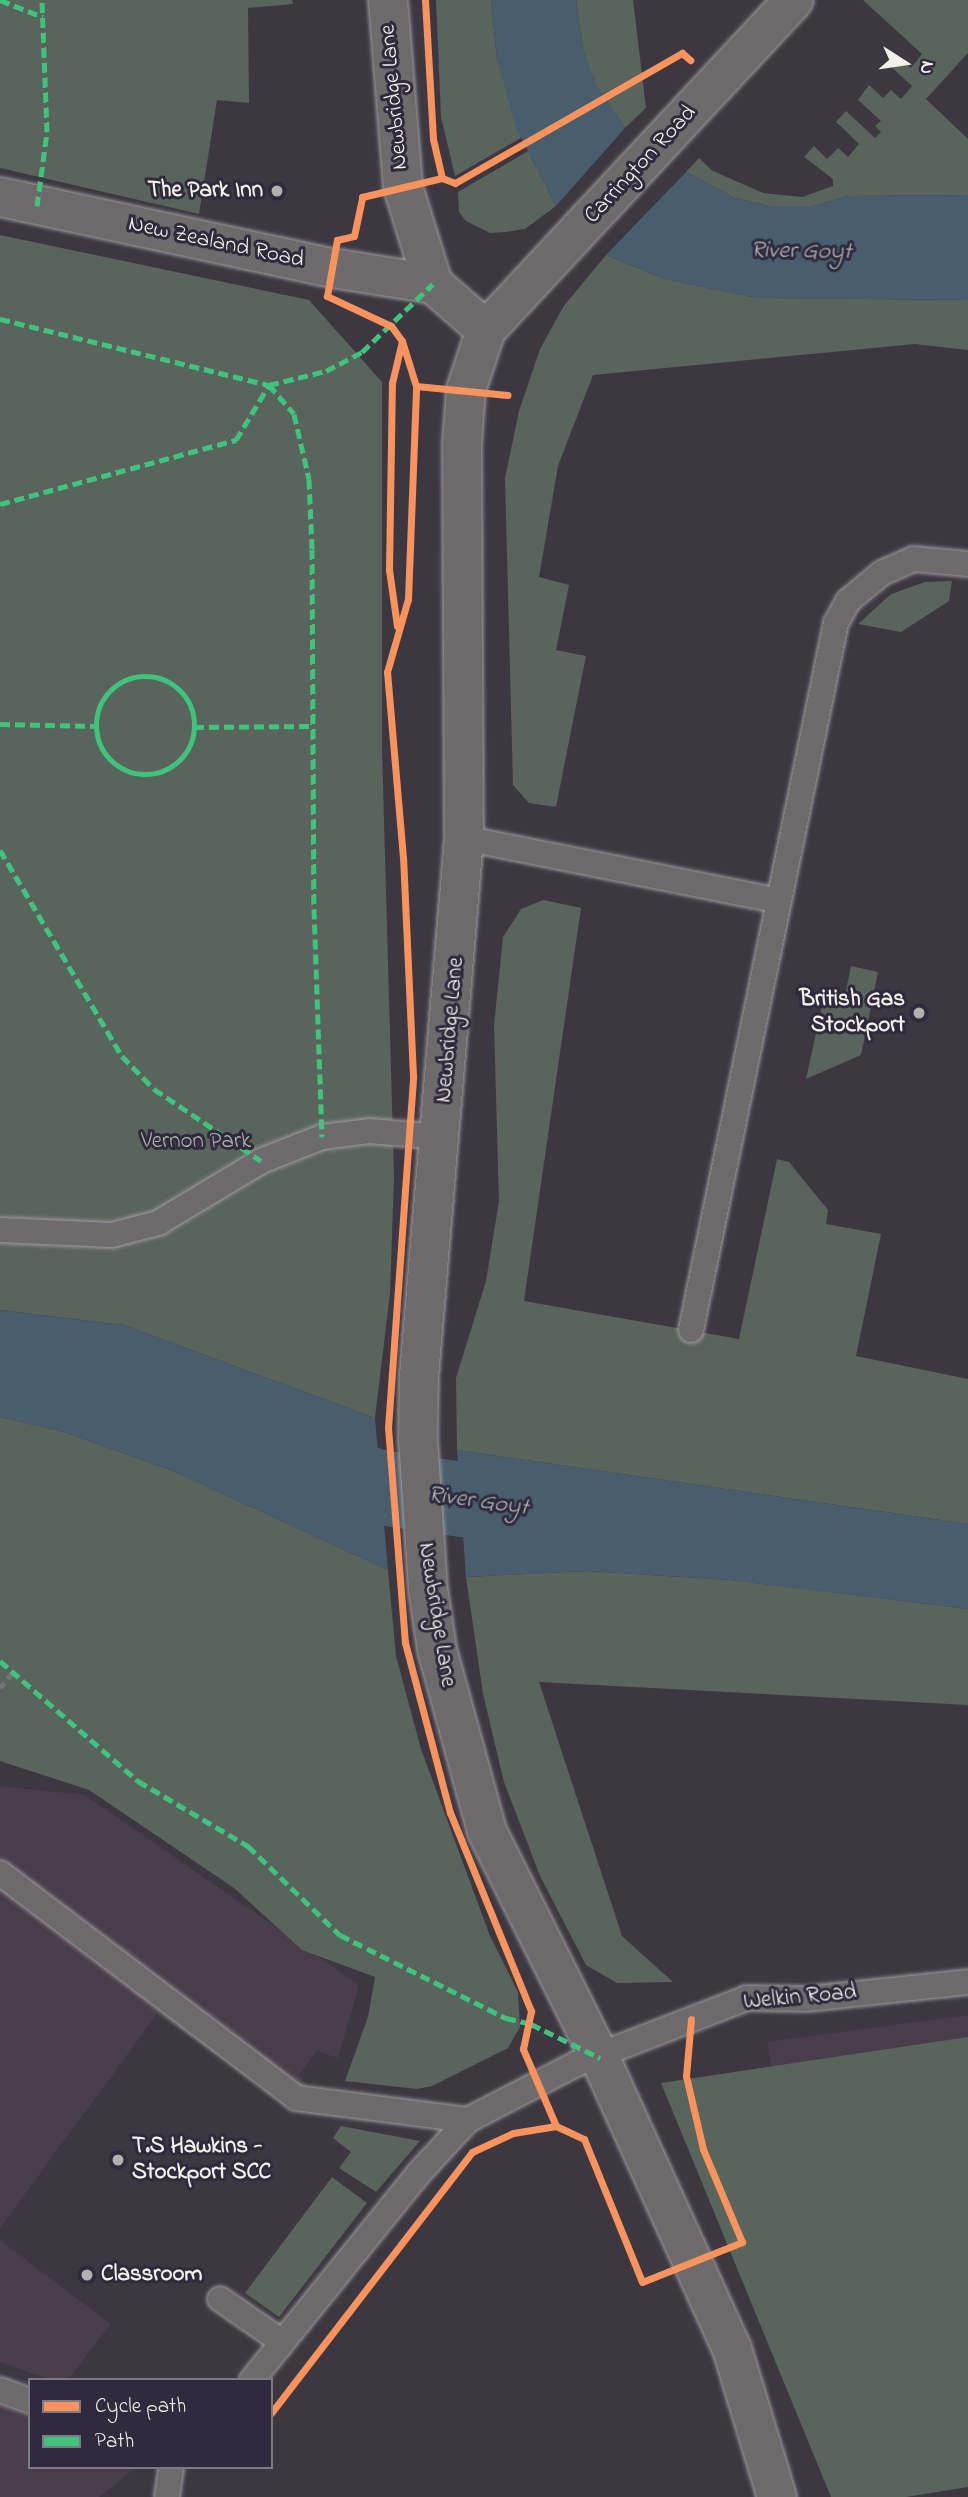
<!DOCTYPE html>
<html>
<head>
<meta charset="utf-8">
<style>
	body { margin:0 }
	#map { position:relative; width:968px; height:2497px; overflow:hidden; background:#3c3740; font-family:"Indie Flower",sans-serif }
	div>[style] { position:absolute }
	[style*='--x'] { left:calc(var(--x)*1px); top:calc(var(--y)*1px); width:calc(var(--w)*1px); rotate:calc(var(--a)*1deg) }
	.built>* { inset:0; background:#493d4b }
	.green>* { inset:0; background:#59645c }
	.water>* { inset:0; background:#485e6e }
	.river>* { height:75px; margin:-37.5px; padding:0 37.5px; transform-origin:37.5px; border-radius:37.5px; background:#485e6e }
	.path>* { height:4.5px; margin-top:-2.25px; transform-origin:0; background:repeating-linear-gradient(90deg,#747276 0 7px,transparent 0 12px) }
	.roads { filter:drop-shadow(0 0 2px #9f9c9f) drop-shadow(0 0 2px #9f9c9f) }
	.lane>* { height:24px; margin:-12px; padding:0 12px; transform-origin:12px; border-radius:12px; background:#6e6b6d }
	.street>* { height:38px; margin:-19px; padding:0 19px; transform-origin:19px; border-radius:19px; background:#6e6b6d }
	.secondary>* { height:38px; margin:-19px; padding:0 19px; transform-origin:19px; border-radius:19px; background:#6e6b6d }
	.quiet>* { height:5px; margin-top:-2.5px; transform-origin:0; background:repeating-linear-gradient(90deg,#40c37c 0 10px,transparent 0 15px) }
	.quiet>.ring { margin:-2.5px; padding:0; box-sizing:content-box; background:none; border:5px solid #40c37c; border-radius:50% }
	.cycleway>* { height:7px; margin:-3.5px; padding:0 3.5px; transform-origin:3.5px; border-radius:3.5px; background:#f8935d }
	.dots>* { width:19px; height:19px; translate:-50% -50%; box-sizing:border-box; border:4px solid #2f2a3d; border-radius:50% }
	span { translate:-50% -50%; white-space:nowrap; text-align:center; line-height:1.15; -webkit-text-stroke:6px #2f2a3d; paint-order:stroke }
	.street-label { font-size:23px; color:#f4f1e8 }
	.poi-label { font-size:23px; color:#f4f1e8; font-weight:700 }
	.right { translate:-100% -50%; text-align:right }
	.left { translate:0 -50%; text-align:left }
	.park-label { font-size:23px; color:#b0b5ab }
	.water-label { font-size:24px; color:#b0b8b9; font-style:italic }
	.legend { position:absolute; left:28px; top:2378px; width:245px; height:91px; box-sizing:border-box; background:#2f2a3d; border:2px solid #7e7a81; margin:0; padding:9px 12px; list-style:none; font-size:21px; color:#f4f1e8 }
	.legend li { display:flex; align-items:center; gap:14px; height:35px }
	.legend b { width:35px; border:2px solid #7e7a81 }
	.north { position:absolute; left:870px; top:28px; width:70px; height:70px; -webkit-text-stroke:5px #2f2a3d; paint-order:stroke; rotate:102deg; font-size:19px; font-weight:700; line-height:28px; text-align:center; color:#f4f1e8 }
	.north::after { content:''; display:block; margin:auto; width:24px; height:32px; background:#f4f1e8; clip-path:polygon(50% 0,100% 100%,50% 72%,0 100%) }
</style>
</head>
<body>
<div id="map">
	<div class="built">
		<i style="clip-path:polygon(0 1786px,85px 1795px,359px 1985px,338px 2058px,317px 2051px,299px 2075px,308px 2087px,291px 2107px,157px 2014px,0 2228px)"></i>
		<i style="clip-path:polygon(968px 2015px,968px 2127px,789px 2172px,767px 2042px)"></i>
		<i style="clip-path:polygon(0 2240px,111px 2324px,68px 2380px,51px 2380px,0 2362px)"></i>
		<i style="clip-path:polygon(0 2405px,30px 2416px,30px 2467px,137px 2467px,99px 2497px,0 2497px)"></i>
	</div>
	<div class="green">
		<i style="clip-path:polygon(0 0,292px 0,293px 4px,248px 8px,249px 103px,217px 100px,199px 214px,0 168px)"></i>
		<i style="clip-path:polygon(436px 0,491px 0,497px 59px,521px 138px,455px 176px,441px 117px)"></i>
		<i style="clip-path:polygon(576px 0,633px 0,646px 108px,625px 128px,596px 85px,583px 50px)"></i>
		<i style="clip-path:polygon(863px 0,968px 0,968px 53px,926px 99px,968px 139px,968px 195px,848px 196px,813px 206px,769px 206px,735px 198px,686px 172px,699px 158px,713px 171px,763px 193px,802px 197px,833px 186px,833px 179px,804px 157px,814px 146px,827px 159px,838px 148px,848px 157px,859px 144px,836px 122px,846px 111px,875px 138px,881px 132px,875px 126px,881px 121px,858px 100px,869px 85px,883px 98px,891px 90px,901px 99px,912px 86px,888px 64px,896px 55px,911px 68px,922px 54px)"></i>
		<i style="clip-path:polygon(528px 151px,556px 206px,525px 229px,505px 232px,490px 233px,466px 221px,459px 212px,458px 192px)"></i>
		<i style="clip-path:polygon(0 235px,309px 300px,382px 382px,382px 748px,394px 1177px,390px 1293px,375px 1418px,124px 1325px,0 1310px)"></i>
		<i style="clip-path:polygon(606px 255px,665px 279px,757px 298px,968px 300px,968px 350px,915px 344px,593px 375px,558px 466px,539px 577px,569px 585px,556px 650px,586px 656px,556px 807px,529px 803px,513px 785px,505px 478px,519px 411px,540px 349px,563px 307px)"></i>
		<i style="clip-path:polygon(952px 581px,949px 601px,901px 632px,858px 624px,891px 594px,925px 582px)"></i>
		<i style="clip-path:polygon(543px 900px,581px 908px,524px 1301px,739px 1339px,777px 1159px,789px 1162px,828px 1210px,826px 1224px,881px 1234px,856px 1356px,968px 1379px,968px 1524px,457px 1450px,456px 1378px,486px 1281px,499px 1201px,494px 1025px,503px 937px,521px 909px)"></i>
		<i style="clip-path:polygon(851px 966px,878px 972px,861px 1055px,806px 1079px,824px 997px,844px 1000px)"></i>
		<i style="clip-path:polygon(0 1417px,64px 1432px,176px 1472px,388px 1570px,396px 1656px,421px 1749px,490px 1936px,518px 1992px,520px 2027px,508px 2048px,432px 2086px,417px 2089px,345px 2081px,368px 2017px,375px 1977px,302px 1950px,234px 1888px,89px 1790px,0 1761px)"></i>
		<i style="clip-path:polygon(586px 1571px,731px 1580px,968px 1609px,968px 1705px,539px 1682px,622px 1936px,673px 1982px,617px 1983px,586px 1965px,540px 1876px,504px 1782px,483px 1694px,466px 1577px)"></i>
		<i style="clip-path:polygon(968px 2037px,968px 2487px,906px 2497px,831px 2497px,661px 2083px)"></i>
		<i style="clip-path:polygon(341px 2126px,420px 2141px,376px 2192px,339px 2168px,351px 2152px,333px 2138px)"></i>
		<i style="clip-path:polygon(332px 2177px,367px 2203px,279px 2317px,245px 2293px)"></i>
	</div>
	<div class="water">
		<i style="clip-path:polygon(491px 0,576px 0,583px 50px,596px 84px,625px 128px,556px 206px,516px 127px,497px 59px)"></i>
		<i style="clip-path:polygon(686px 172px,735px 198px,769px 206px,813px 206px,848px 196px,968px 195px,968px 300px,757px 298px,665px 279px,606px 255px)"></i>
		<i style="clip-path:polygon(0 1310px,124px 1325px,375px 1418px,388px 1570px,176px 1472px,64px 1432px,0 1417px)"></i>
		<i style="clip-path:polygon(457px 1450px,968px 1524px,968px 1609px,730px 1580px,586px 1571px,466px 1577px)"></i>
	</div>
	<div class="river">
		<i style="--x:282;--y:1456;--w:103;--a:17.6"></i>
		<i style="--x:380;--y:1487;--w:184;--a:8.4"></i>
	</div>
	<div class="path">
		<i style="--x:0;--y:1688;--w:22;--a:-51"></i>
	</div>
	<div class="roads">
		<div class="lane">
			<i style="--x:464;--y:838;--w:320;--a:11.3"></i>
			<i style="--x:0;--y:1230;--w:112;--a:2.6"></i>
			<i style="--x:112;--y:1235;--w:48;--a:-14.6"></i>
			<i style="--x:158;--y:1223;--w:120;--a:-31"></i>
			<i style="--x:261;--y:1161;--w:66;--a:-21.5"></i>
			<i style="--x:322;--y:1137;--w:47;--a:-7.3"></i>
			<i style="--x:369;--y:1131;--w:73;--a:4.7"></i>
			<i style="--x:691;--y:1330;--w:722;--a:-78.41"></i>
			<i style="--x:836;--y:623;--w:25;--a:-61"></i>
			<i style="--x:848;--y:601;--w:44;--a:-39.5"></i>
			<i style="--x:882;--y:573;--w:35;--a:-24"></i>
			<i style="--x:914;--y:559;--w:54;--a:5.3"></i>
			<i style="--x:0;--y:1873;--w:372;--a:37.2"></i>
			<i style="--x:296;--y:2098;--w:173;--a:7.3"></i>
			<i style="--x:220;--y:2299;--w:75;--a:34.7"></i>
			<i style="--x:252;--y:2380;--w:266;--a:-51.1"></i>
			<i style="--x:419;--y:2173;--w:72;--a:-47.2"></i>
			<i style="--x:468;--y:2120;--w:122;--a:-27.4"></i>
			<i style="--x:576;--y:2064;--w:183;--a:-21.1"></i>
			<i style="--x:747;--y:1998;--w:60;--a:1"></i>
			<i style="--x:807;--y:1999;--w:162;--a:-6"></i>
			<i style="--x:0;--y:2390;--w:32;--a:20"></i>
			<i style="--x:167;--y:2497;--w:30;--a:-82"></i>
		</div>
		<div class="street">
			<i style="--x:0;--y:197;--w:340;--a:12.1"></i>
			<i style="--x:332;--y:268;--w:102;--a:9"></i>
		</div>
		<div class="secondary">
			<i style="--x:388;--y:0;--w:188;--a:85.4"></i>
			<i style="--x:403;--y:187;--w:102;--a:72.8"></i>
			<i style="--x:433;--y:284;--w:70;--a:41"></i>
			<i style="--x:777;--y:2497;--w:155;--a:-106.9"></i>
			<i style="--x:732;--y:2349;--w:320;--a:-114.4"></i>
			<i style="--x:600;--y:2058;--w:254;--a:-116.5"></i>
			<i style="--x:487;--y:1831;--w:189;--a:-105.4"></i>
			<i style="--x:437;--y:1649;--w:61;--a:-98.5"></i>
			<i style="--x:428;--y:1589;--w:152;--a:-93.8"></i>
			<i style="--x:418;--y:1437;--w:61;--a:-89.1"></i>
			<i style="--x:419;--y:1376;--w:540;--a:-85.22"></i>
			<i style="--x:464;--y:838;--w:394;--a:-90.3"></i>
			<i style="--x:462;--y:444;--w:54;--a:-85.8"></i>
			<i style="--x:466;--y:390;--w:63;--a:-71.6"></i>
			<i style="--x:486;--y:330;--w:451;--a:-47"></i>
		</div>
	</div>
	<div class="quiet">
		<i style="--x:0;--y:0;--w:46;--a:21.6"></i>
		<i style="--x:37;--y:206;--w:75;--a:-82.3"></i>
		<i style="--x:47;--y:132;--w:132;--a:-92.2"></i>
		<i style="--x:0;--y:319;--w:277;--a:13.8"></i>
		<i style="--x:269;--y:385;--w:59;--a:-13.8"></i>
		<i style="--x:326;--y:371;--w:41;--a:-27.8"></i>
		<i style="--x:362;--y:352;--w:98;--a:-43.8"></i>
		<i style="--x:0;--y:504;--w:245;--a:-15.2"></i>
		<i style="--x:236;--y:440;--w:64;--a:-59"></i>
		<i style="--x:269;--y:385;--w:38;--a:49"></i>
		<i style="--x:294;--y:414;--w:67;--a:77"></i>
		<i style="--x:309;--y:479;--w:70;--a:87.5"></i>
		<i style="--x:312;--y:549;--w:360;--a:89.7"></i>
		<i style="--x:314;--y:909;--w:228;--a:88"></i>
		<i class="ring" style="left:96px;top:676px;width:93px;height:93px"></i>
		<i style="--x:0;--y:724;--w:96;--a:1.2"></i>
		<i style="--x:194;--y:727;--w:118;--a:-0.5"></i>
		<i style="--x:0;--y:850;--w:239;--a:59.4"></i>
		<i style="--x:122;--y:1056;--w:46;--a:45.9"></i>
		<i style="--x:154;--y:1089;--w:129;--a:33.9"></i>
		<i style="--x:0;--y:1661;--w:183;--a:41"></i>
		<i style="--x:138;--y:1781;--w:128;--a:30.6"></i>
		<i style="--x:248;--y:1846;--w:128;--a:44.1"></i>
		<i style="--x:340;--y:1935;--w:186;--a:26.6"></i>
		<i style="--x:506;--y:2018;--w:26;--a:13"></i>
		<i style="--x:531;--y:2024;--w:77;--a:26.2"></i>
	</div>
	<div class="cycleway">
		<i style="--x:425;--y:0;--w:139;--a:86.7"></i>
		<i style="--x:433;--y:139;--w:40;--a:77"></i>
		<i style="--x:416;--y:386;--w:92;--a:5.6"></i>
		<i style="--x:397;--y:626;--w:57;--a:-98.1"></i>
		<i style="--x:389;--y:570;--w:187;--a:-89.1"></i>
		<i style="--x:392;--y:383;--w:43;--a:-76.6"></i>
		<i style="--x:556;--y:2126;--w:84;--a:-113.2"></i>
		<i style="--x:523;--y:2049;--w:39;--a:-78"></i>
		<i style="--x:531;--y:2011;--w:214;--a:-112.2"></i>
		<i style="--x:450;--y:1813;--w:176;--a:-104.8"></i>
		<i style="--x:405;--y:1643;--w:216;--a:-94.5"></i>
		<i style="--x:388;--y:1428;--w:353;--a:-85.9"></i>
		<i style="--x:413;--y:1076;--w:218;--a:-92.6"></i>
		<i style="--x:403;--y:858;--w:187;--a:-94.9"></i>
		<i style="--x:387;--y:672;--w:76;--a:-74"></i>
		<i style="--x:408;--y:599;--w:213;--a:-87.8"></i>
		<i style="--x:416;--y:386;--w:47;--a:-107.3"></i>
		<i style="--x:402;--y:341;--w:19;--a:-126"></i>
		<i style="--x:391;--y:326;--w:71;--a:-154.9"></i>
		<i style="--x:327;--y:296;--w:57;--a:-79.9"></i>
		<i style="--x:337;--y:240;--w:17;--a:-13"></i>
		<i style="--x:354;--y:236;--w:40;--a:-78"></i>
		<i style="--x:362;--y:197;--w:82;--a:-13.4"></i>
		<i style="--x:442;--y:178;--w:14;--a:21"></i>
		<i style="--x:455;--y:183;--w:262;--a:-29.8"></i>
		<i style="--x:682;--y:53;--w:11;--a:41"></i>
		<i style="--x:271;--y:2413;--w:329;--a:-52.4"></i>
		<i style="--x:472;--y:2152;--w:45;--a:-24.9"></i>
		<i style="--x:513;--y:2133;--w:44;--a:-9.2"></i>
		<i style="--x:556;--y:2126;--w:31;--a:25"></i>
		<i style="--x:584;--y:2139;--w:154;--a:67.9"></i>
		<i style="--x:642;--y:2282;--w:108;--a:-21.8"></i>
		<i style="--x:742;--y:2242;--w:101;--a:-112.8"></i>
		<i style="--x:703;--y:2149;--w:75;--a:-103.1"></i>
		<i style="--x:686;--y:2076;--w:57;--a:-85"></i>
	</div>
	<div class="dots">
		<i style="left:277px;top:191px;background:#b4b0ad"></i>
		<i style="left:919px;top:1013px;background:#b4b0ad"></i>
		<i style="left:118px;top:2160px;background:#b4b0ad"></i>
		<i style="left:87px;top:2275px;background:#b4b0ad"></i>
	</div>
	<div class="street-label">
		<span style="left:395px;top:97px;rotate:-95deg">Newbridge Lane</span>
		<span style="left:641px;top:165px;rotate:-47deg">Carrington Road</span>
		<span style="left:216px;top:243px;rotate:12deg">New Zealand Road</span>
		<span style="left:451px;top:1030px;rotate:-85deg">Newbridge Lane</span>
		<span style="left:436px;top:1615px;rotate:81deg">Newbridge Lane</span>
		<span style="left:800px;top:1998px;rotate:-5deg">Welkin Road</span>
	</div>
	<div class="poi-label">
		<span class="right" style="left:263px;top:191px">The Park Inn</span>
		<span class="right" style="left:905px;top:1013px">British Gas<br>Stockport</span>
		<span class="left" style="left:132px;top:2160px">T.S Hawkins -<br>Stockport SCC</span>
		<span class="left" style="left:101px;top:2275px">Classroom</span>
	</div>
	<div class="park-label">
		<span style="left:196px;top:1142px">Vernon Park</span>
	</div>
	<div class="water-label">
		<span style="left:801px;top:252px;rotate:1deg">River Goyt</span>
		<span style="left:478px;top:1502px;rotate:8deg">River Goyt</span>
	</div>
	<ul class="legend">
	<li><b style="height:9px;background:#f8935d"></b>Cycle path</li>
	<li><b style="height:9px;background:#40c37c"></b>Path</li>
	</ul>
	<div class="north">N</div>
</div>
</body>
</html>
